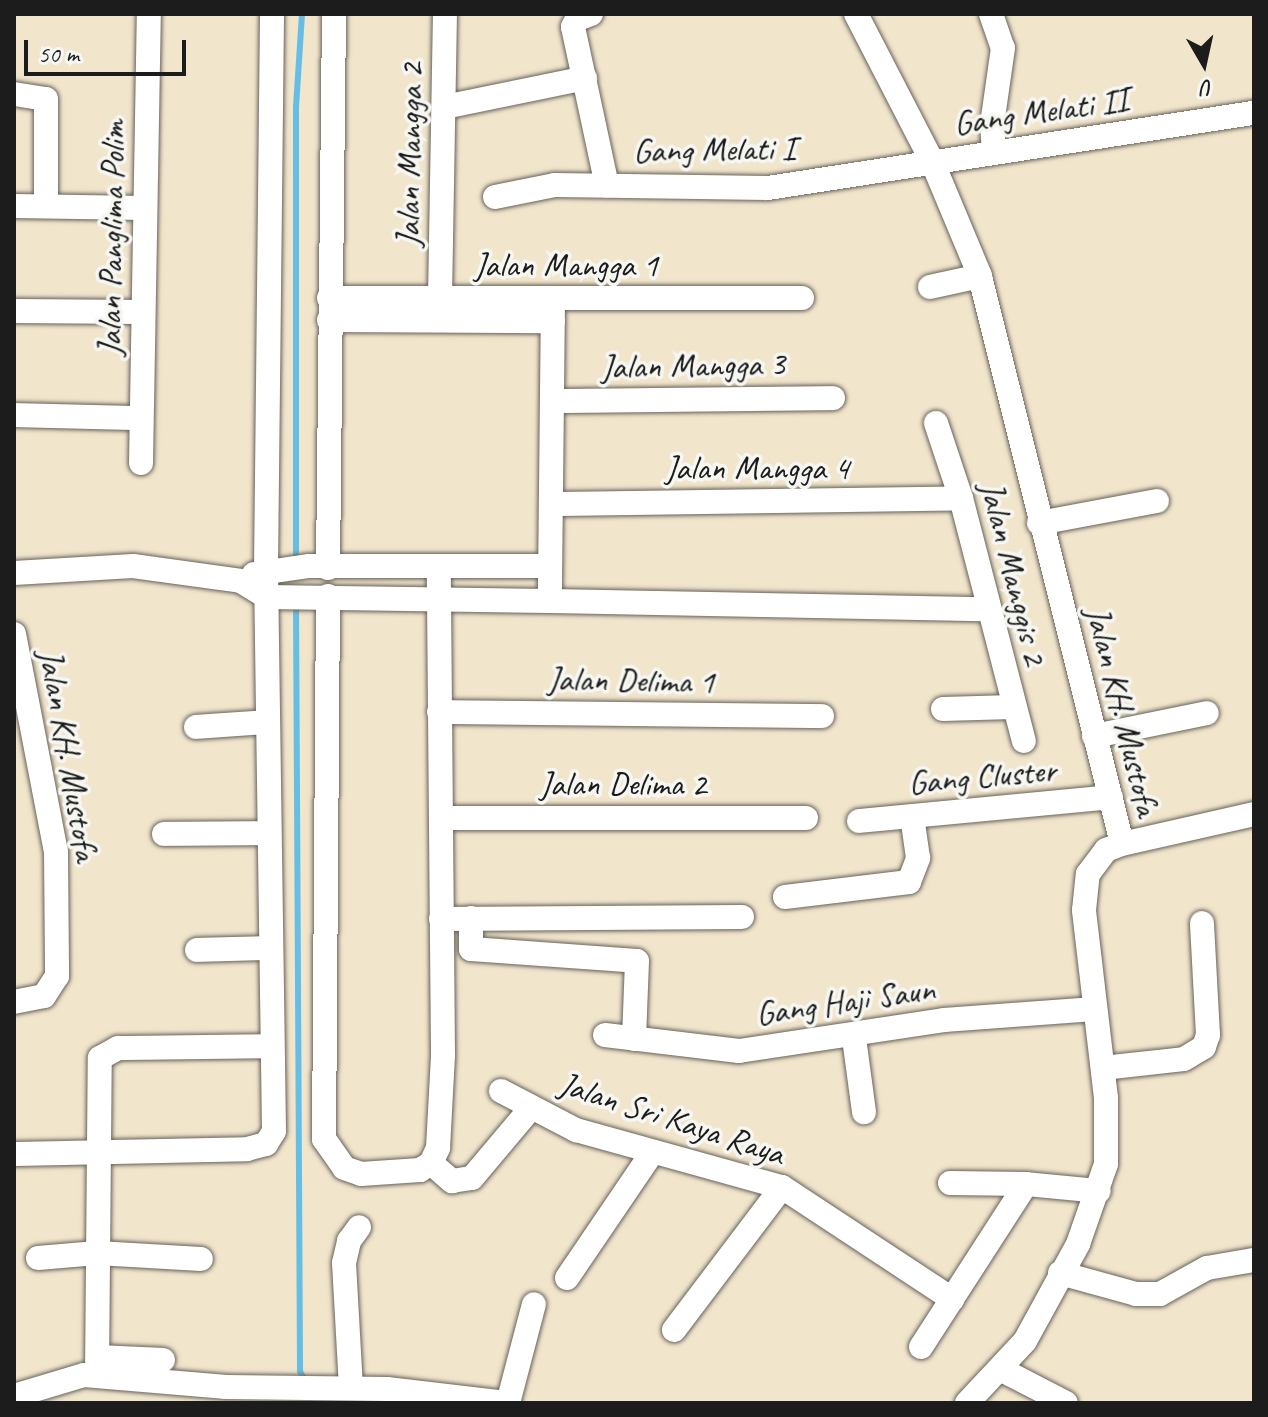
<!DOCTYPE html>
<html>
<head>
<meta charset="utf-8">
<style>
	body { margin:0 }
	#map { position:relative; width:1268px; height:1417px; overflow:hidden; background:#f1e5cc; font-family:Caveat,sans-serif }
	div>[style] { position:absolute }
	[style*='--x'] { left:calc(var(--x)*1px); top:calc(var(--y)*1px); width:calc(var(--w)*1px); rotate:calc(var(--a)*1deg) }
	.stream>* { height:6px; margin:-3px; padding:0 3px; transform-origin:3px; border-radius:3px; background:#67bee4 }
	.roads { filter:drop-shadow(0 0 2px #67625a) drop-shadow(0 0 2px #67625a) }
	.street>* { height:24px; margin:-12px; padding:0 12px; transform-origin:12px; border-radius:12px; background:#fff }
	span { translate:-50% -50%; white-space:nowrap; text-align:center; line-height:1.15; -webkit-text-stroke:7px #f6f6f2; paint-order:stroke }
	.street-label { font-size:34px; color:#1c1c1c }
	.frame { position:absolute; inset:0; border:16px solid #1c1c1c; pointer-events:none }
	.north { position:absolute; left:1164px; top:24px; width:80px; height:80px; -webkit-text-stroke:6px #f6f6f2; paint-order:stroke; rotate:171deg; font-size:22px; font-weight:700; line-height:32px; text-align:center; color:#1c1c1c }
	.north::after { content:''; display:block; margin:auto; width:28px; height:36px; background:#1c1c1c; clip-path:polygon(50% 0,100% 100%,50% 72%,0 100%) }
	.scale { position:absolute; left:24px; top:40px; width:162px; height:36px; box-sizing:border-box; border:4px solid #1c1c1c; border-top:0; padding-left:10px; font-size:24px; line-height:28px; white-space:nowrap; color:#1c1c1c; -webkit-text-stroke:6px #f6f6f2; paint-order:stroke }
</style>
</head>
<body>
<div id="map">
	<div class="stream">
		<i style="--x:296;--y:562;--w:455;--a:-90"></i>
		<i style="--x:296;--y:107;--w:93;--a:-86.3"></i>
		<i style="--x:296;--y:601;--w:770;--a:89.7"></i>
		<i style="--x:300;--y:1371;--w:11;--a:63"></i>
	</div>
	<div class="roads">
		<div class="street">
			<i style="--x:591;--y:14;--w:15;--a:160"></i>
			<i style="--x:577;--y:19;--w:9;--a:117"></i>
			<i style="--x:573;--y:27;--w:162;--a:77.9"></i>
			<i style="--x:856;--y:14;--w:165;--a:62.7"></i>
			<i style="--x:932;--y:161;--w:125;--a:67.3"></i>
			<i style="--x:980;--y:276;--w:585;--a:75.96"></i>
			<i style="--x:991;--y:14;--w:36;--a:71"></i>
			<i style="--x:1003;--y:48;--w:77;--a:98.2"></i>
			<i style="--x:992;--y:124;--w:26;--a:86"></i>
			<i style="--x:14;--y:94;--w:32;--a:9"></i>
			<i style="--x:46;--y:99;--w:107;--a:90"></i>
			<i style="--x:444;--y:107;--w:144;--a:-11.6"></i>
			<i style="--x:495;--y:197;--w:61;--a:-11.3"></i>
			<i style="--x:555;--y:185;--w:213;--a:0.8"></i>
			<i style="--x:768;--y:188;--w:492;--a:-8.8"></i>
			<i style="--x:14;--y:206;--w:130;--a:0.9"></i>
			<i style="--x:930;--y:287;--w:51;--a:-12.4"></i>
			<i style="--x:329;--y:298;--w:473;--a:0"></i>
			<i style="--x:440;--y:298;--w:284;--a:-89"></i>
			<i style="--x:553;--y:298;--w:303;--a:90.6"></i>
			<i style="--x:550;--y:601;--w:436;--a:1.1"></i>
			<i style="--x:14;--y:311;--w:129;--a:0.4"></i>
			<i style="--x:329;--y:320;--w:224;--a:0.3"></i>
			<i style="--x:553;--y:401;--w:280;--a:-0.6"></i>
			<i style="--x:14;--y:415;--w:127;--a:1.4"></i>
			<i style="--x:936;--y:423;--w:79;--a:71.6"></i>
			<i style="--x:961;--y:498;--w:251;--a:75.5"></i>
			<i style="--x:141;--y:463;--w:449;--a:-89"></i>
			<i style="--x:553;--y:504;--w:408;--a:-0.8"></i>
			<i style="--x:1039;--y:523;--w:120;--a:-10.6"></i>
			<i style="--x:328;--y:568;--w:554;--a:-89.38"></i>
			<i style="--x:14;--y:573;--w:119;--a:-3.4"></i>
			<i style="--x:133;--y:566;--w:109;--a:7.9"></i>
			<i style="--x:241;--y:581;--w:31;--a:32"></i>
			<i style="--x:267;--y:597;--w:283;--a:0.8"></i>
			<i style="--x:254;--y:574;--w:56;--a:-8.3"></i>
			<i style="--x:309;--y:566;--w:241;--a:0"></i>
			<i style="--x:328;--y:596;--w:543;--a:90.42"></i>
			<i style="--x:324;--y:1139;--w:35;--a:55"></i>
			<i style="--x:344;--y:1168;--w:18;--a:19"></i>
			<i style="--x:361;--y:1174;--w:59;--a:-3.9"></i>
			<i style="--x:420;--y:1170;--w:13;--a:-32"></i>
			<i style="--x:431;--y:1163;--w:17;--a:-65"></i>
			<i style="--x:438;--y:1148;--w:93;--a:-86.9"></i>
			<i style="--x:443;--y:1055;--w:488;--a:-90.5"></i>
			<i style="--x:14;--y:634;--w:222;--a:79.1"></i>
			<i style="--x:56;--y:852;--w:124;--a:89.5"></i>
			<i style="--x:57;--y:976;--w:24;--a:123"></i>
			<i style="--x:44;--y:996;--w:31;--a:169"></i>
			<i style="--x:943;--y:709;--w:70;--a:-1.6"></i>
			<i style="--x:439;--y:712;--w:383;--a:0.6"></i>
			<i style="--x:196;--y:727;--w:72;--a:-4"></i>
			<i style="--x:1094;--y:736;--w:115;--a:-11.5"></i>
			<i style="--x:441;--y:818;--w:365;--a:0"></i>
			<i style="--x:859;--y:821;--w:253;--a:-5.4"></i>
			<i style="--x:164;--y:834;--w:105;--a:-0.5"></i>
			<i style="--x:785;--y:897;--w:125;--a:-6.9"></i>
			<i style="--x:909;--y:882;--w:26;--a:-69"></i>
			<i style="--x:918;--y:858;--w:42;--a:-98.1"></i>
			<i style="--x:471;--y:918;--w:31;--a:90"></i>
			<i style="--x:471;--y:949;--w:166;--a:4.1"></i>
			<i style="--x:637;--y:961;--w:78;--a:92.2"></i>
			<i style="--x:441;--y:919;--w:301;--a:-0.4"></i>
			<i style="--x:197;--y:950;--w:73;--a:-1.6"></i>
			<i style="--x:605;--y:1035;--w:135;--a:6.8"></i>
			<i style="--x:739;--y:1051;--w:207;--a:-8.6"></i>
			<i style="--x:944;--y:1020;--w:151;--a:-4.2"></i>
			<i style="--x:854;--y:1038;--w:75;--a:82.3"></i>
			<i style="--x:1103;--y:1068;--w:81;--a:-6.3"></i>
			<i style="--x:1184;--y:1059;--w:23;--a:-31"></i>
			<i style="--x:1204;--y:1047;--w:13;--a:-72"></i>
			<i style="--x:1208;--y:1035;--w:112;--a:-93.1"></i>
			<i style="--x:501;--y:1091;--w:85;--a:27.5"></i>
			<i style="--x:576;--y:1130;--w:214;--a:15.5"></i>
			<i style="--x:782;--y:1187;--w:204;--a:33.4"></i>
			<i style="--x:15;--y:1154;--w:232;--a:-1.2"></i>
			<i style="--x:247;--y:1149;--w:20;--a:-15"></i>
			<i style="--x:266;--y:1144;--w:15;--a:-58"></i>
			<i style="--x:274;--y:1131;--w:562;--a:-90.82"></i>
			<i style="--x:266;--y:569;--w:555;--a:-89.38"></i>
			<i style="--x:431;--y:1163;--w:28;--a:41"></i>
			<i style="--x:452;--y:1181;--w:20;--a:-9"></i>
			<i style="--x:472;--y:1178;--w:92;--a:-49.9"></i>
			<i style="--x:950;--y:1183;--w:76;--a:0.8"></i>
			<i style="--x:38;--y:1258;--w:59;--a:-4.8"></i>
			<i style="--x:97;--y:1253;--w:104;--a:3.3"></i>
			<i style="--x:1060;--y:1273;--w:79;--a:15.4"></i>
			<i style="--x:1136;--y:1294;--w:24;--a:0"></i>
			<i style="--x:1160;--y:1294;--w:54;--a:-29"></i>
			<i style="--x:1207;--y:1268;--w:48;--a:-9.7"></i>
			<i style="--x:567;--y:1278;--w:151;--a:-55.8"></i>
			<i style="--x:674;--y:1330;--w:179;--a:-52.9"></i>
			<i style="--x:921;--y:1347;--w:194;--a:-57.2"></i>
			<i style="--x:1026;--y:1184;--w:73;--a:5.5"></i>
			<i style="--x:98;--y:1357;--w:65;--a:2.6"></i>
			<i style="--x:1000;--y:1369;--w:74;--a:27.3"></i>
			<i style="--x:97;--y:1375;--w:317;--a:-89.5"></i>
			<i style="--x:100;--y:1058;--w:21;--a:-29"></i>
			<i style="--x:118;--y:1048;--w:153;--a:-0.7"></i>
			<i style="--x:351;--y:1388;--w:125;--a:-93.2"></i>
			<i style="--x:344;--y:1263;--w:23;--a:-77"></i>
			<i style="--x:349;--y:1241;--w:17;--a:-54"></i>
			<i style="--x:14;--y:1396;--w:73;--a:-16.7"></i>
			<i style="--x:84;--y:1375;--w:143;--a:4.8"></i>
			<i style="--x:226;--y:1387;--w:161;--a:0.7"></i>
			<i style="--x:387;--y:1389;--w:120;--a:6.7"></i>
			<i style="--x:508;--y:1403;--w:102;--a:-75.3"></i>
			<i style="--x:967;--y:1403;--w:85;--a:-46.9"></i>
			<i style="--x:1025;--y:1341;--w:111;--a:-61.3"></i>
			<i style="--x:1078;--y:1244;--w:85;--a:-70.7"></i>
			<i style="--x:1106;--y:1164;--w:66;--a:-90"></i>
			<i style="--x:1106;--y:1098;--w:189;--a:-96.7"></i>
			<i style="--x:1084;--y:910;--w:36;--a:-84"></i>
			<i style="--x:1088;--y:874;--w:30;--a:-53"></i>
			<i style="--x:1106;--y:850;--w:17;--a:-21"></i>
			<i style="--x:1122;--y:844;--w:135;--a:-12.8"></i>
		</div>
	</div>
	<div class="street-label">
		<span style="left:1041px;top:111px;rotate:-8deg">Gang Melati II</span>
		<span style="left:714px;top:149px;rotate:-1deg">Gang Melati I</span>
		<span style="left:409px;top:155px;rotate:-89deg">Jalan Mangga 2</span>
		<span style="left:111px;top:238px;rotate:-89deg">Jalan Panglima Polim</span>
		<span style="left:566px;top:265px">Jalan Mangga 1</span>
		<span style="left:693px;top:365px;rotate:-1deg">Jalan Mangga 3</span>
		<span style="left:757px;top:468px">Jalan Mangga 4</span>
		<span style="left:1014px;top:573px;rotate:76deg">Jalan Manggis 2</span>
		<span style="left:631px;top:680px;rotate:1deg">Jalan Delima 1</span>
		<span style="left:1123px;top:711px;rotate:76deg">Jalan KH. Mustofa</span>
		<span style="left:69px;top:755px;rotate:80deg">Jalan KH. Mustofa</span>
		<span style="left:982px;top:776px;rotate:-5deg">Gang Cluster</span>
		<span style="left:623px;top:784px">Jalan Delima 2</span>
		<span style="left:845px;top:1001px;rotate:-8deg">Gang Haji Saun</span>
		<span style="left:672px;top:1118px;rotate:18deg">Jalan Sri Kaya Raya</span>
	</div>
	<div class="frame"></div>
	<div class="north">U</div>
	<div class="scale">50 m</div>
</div>
</body>
</html>
